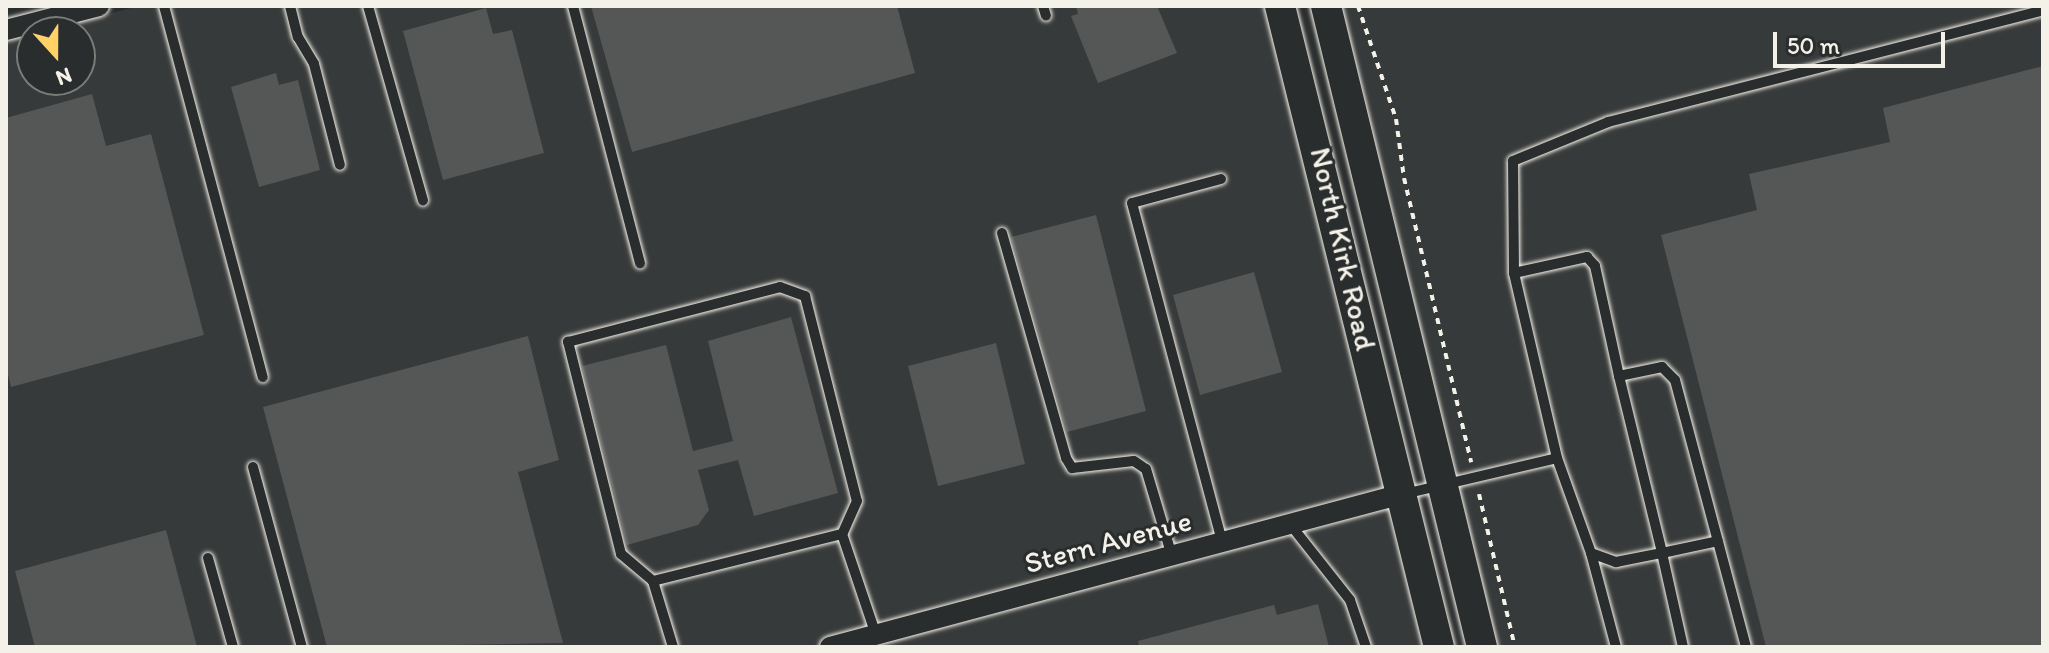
<!DOCTYPE html>
<html>
<head>
<meta charset="utf-8">
<style>
	body { margin:0 }
	#map { position:relative; width:2049px; height:653px; overflow:hidden; background:#2a2d2e; font-family:Itim,sans-serif }
	div>[style] { position:absolute }
	[style*='--x'] { left:calc(var(--x)*1px); top:calc(var(--y)*1px); width:calc(var(--w)*1px); rotate:calc(var(--a)*1deg) }
	.built>* { inset:0; background:#373a3a }
	.building>* { inset:0; background:#555756 }
	.path>* { height:4px; margin-top:-2px; transform-origin:0; background:repeating-linear-gradient(90deg,#f4f1e8 0 6px,transparent 0 12px) }
	.roads { filter:drop-shadow(0 0 2px #f4f1e8) drop-shadow(0 0 2px #f4f1e8) }
	.service>* { height:10px; margin:-5px; padding:0 5px; transform-origin:5px; border-radius:5px; background:#2a2d2e }
	.minor>* { height:20px; margin:-10px; padding:0 10px; transform-origin:10px; border-radius:10px; background:#2a2d2e }
	.secondary>* { height:30px; margin:-15px; padding:0 15px; transform-origin:15px; border-radius:15px; background:#2a2d2e }
	span { translate:-50% -50%; white-space:nowrap; text-align:center; line-height:1.15; -webkit-text-stroke:6px #2a2d2e; paint-order:stroke }
	.street-label { font-size:30px; color:#f4f1e8 }
	.frame { position:absolute; inset:0; border:8px solid #f4f1e8; pointer-events:none }
	.north { position:absolute; left:16px; top:16px; width:80px; height:80px; box-sizing:border-box; background:#2a2d2e; border:2px solid #7b7b78; border-radius:50%; rotate:159deg; font-size:22px; font-weight:700; line-height:32px; text-align:center; color:#f4f1e8 }
	.north::after { content:''; display:block; margin:auto; width:28px; height:36px; background:#ffd166; clip-path:polygon(50% 0,100% 100%,50% 72%,0 100%) }
	.scale { position:absolute; left:1773px; top:32px; width:172px; height:36px; box-sizing:border-box; border:4px solid #f4f1e8; border-top:0; padding-left:10px; font-size:24px; line-height:28px; white-space:nowrap; color:#f4f1e8; -webkit-text-stroke:6px #2a2d2e; paint-order:stroke }
</style>
</head>
<body>
<div id="map">
	<div class="built">
		<i style="clip-path:polygon(139px 6px,1264px 6px,1294px 102px,1426px 647px,6px 647px,6px 40px,32px 34px,32px 80px,80px 80px,80px 32px,38px 32px)"></i>
		<i style="clip-path:polygon(1339px 6px,2043px 6px,2043px 647px,1496px 647px)"></i>
	</div>
	<div class="building">
		<i style="clip-path:polygon(591px 6px,897px 6px,915px 73px,632px 152px)"></i>
		<i style="clip-path:polygon(1076px 6px,1157px 6px,1177px 53px,1098px 83px,1071px 16px,1078px 14px)"></i>
		<i style="clip-path:polygon(486px 8px,493px 34px,512px 30px,544px 153px,443px 180px,403px 31px)"></i>
		<i style="clip-path:polygon(2043px 66px,2043px 647px,1766px 647px,1661px 235px,1757px 210px,1749px 174px,1890px 142px,1883px 108px)"></i>
		<i style="clip-path:polygon(276px 73px,279px 85px,298px 80px,320px 170px,259px 187px,231px 87px)"></i>
		<i style="clip-path:polygon(92px 94px,106px 146px,151px 134px,204px 335px,11px 387px,6px 367px,6px 118px)"></i>
		<i style="clip-path:polygon(1096px 215px,1146px 411px,1067px 432px,1011px 237px)"></i>
		<i style="clip-path:polygon(1254px 272px,1282px 372px,1200px 395px,1173px 295px)"></i>
		<i style="clip-path:polygon(791px 317px,838px 493px,754px 516px,738px 460px,698px 470px,709px 510px,698px 525px,627px 545px,582px 366px,666px 345px,693px 451px,733px 441px,708px 341px)"></i>
		<i style="clip-path:polygon(528px 336px,559px 460px,518px 472px,563px 643px,327px 647px,263px 407px)"></i>
		<i style="clip-path:polygon(996px 343px,1025px 464px,938px 486px,908px 366px)"></i>
		<i style="clip-path:polygon(166px 530px,197px 647px,35px 647px,15px 571px)"></i>
		<i style="clip-path:polygon(1318px 604px,1329px 647px,1139px 647px,1138px 641px,1274px 605px,1277px 615px)"></i>
	</div>
	<div class="path">
		<i style="--x:1358;--y:6;--w:119;--a:71.4"></i>
		<i style="--x:1396;--y:119;--w:60;--a:82.3"></i>
		<i style="--x:1404;--y:178;--w:292;--a:76.7"></i>
		<i style="--x:1479;--y:494;--w:157;--a:76.8"></i>
	</div>
	<div class="roads">
		<div class="service">
			<i style="--x:164;--y:6;--w:384;--a:75.1"></i>
			<i style="--x:290;--y:6;--w:32;--a:76"></i>
			<i style="--x:298;--y:37;--w:31;--a:59"></i>
			<i style="--x:314;--y:64;--w:104;--a:75.6"></i>
			<i style="--x:368;--y:6;--w:202;--a:74.2"></i>
			<i style="--x:573;--y:6;--w:266;--a:75.4"></i>
			<i style="--x:1043;--y:6;--w:10;--a:73"></i>
			<i style="--x:1221;--y:179;--w:92;--a:164.9"></i>
			<i style="--x:1132;--y:203;--w:351;--a:75.1"></i>
			<i style="--x:1002;--y:233;--w:234;--a:74.1"></i>
			<i style="--x:1066;--y:458;--w:12;--a:59"></i>
			<i style="--x:1072;--y:468;--w:62;--a:-6.4"></i>
			<i style="--x:1134;--y:461;--w:14;--a:34"></i>
			<i style="--x:1146;--y:469;--w:91;--a:73.4"></i>
			<i style="--x:1514;--y:273;--w:75;--a:-12.4"></i>
			<i style="--x:1587;--y:257;--w:12;--a:48"></i>
			<i style="--x:1595;--y:266;--w:113;--a:77.7"></i>
			<i style="--x:1619;--y:376;--w:44;--a:-11.8"></i>
			<i style="--x:1662;--y:367;--w:18;--a:45"></i>
			<i style="--x:1675;--y:380;--w:276;--a:75.1"></i>
			<i style="--x:1619;--y:376;--w:182;--a:76.3"></i>
			<i style="--x:1662;--y:553;--w:57;--a:-12.1"></i>
			<i style="--x:1557;--y:458;--w:101;--a:70.3"></i>
			<i style="--x:1591;--y:553;--w:27;--a:20"></i>
			<i style="--x:1616;--y:562;--w:47;--a:-11.1"></i>
			<i style="--x:1662;--y:553;--w:96;--a:77.4"></i>
			<i style="--x:253;--y:467;--w:187;--a:74.8"></i>
			<i style="--x:1404;--y:494;--w:157;--a:-13.2"></i>
			<i style="--x:1557;--y:458;--w:190;--a:-103.1"></i>
			<i style="--x:1514;--y:273;--w:112;--a:-90.5"></i>
			<i style="--x:1513;--y:161;--w:103;--a:-22.3"></i>
			<i style="--x:1608;--y:122;--w:449;--a:-14.4"></i>
			<i style="--x:1290;--y:524;--w:97;--a:51.7"></i>
			<i style="--x:1350;--y:600;--w:50;--a:71.2"></i>
			<i style="--x:1591;--y:553;--w:97;--a:75.1"></i>
			<i style="--x:208;--y:558;--w:92;--a:74.3"></i>
			<i style="--x:653;--y:581;--w:42;--a:-139.8"></i>
			<i style="--x:621;--y:554;--w:219;--a:-104"></i>
			<i style="--x:568;--y:342;--w:219;--a:-14.5"></i>
			<i style="--x:780;--y:287;--w:27;--a:20"></i>
			<i style="--x:805;--y:296;--w:211;--a:75.8"></i>
			<i style="--x:857;--y:501;--w:36;--a:114"></i>
			<i style="--x:673;--y:647;--w:69;--a:-106.9"></i>
			<i style="--x:653;--y:581;--w:195;--a:-14"></i>
			<i style="--x:842;--y:534;--w:107;--a:71.4"></i>
		</div>
		<div class="minor">
			<i style="--x:6;--y:30;--w:96;--a:-14.5"></i>
			<i style="--x:830;--y:647;--w:592;--a:-14.98"></i>
		</div>
		<div class="secondary">
			<i style="--x:1280;--y:6;--w:660;--a:76.07"></i>
			<i style="--x:1326;--y:6;--w:660;--a:76.32"></i>
		</div>
	</div>
	<div class="street-label">
		<span style="left:1343px;top:249px;rotate:77deg">North Kirk Road</span>
		<span style="left:1108px;top:542px;rotate:-15deg">Stern Avenue</span>
	</div>
	<div class="frame"></div>
	<div class="north">N</div>
	<div class="scale">50 m</div>
</div>
</body>
</html>
